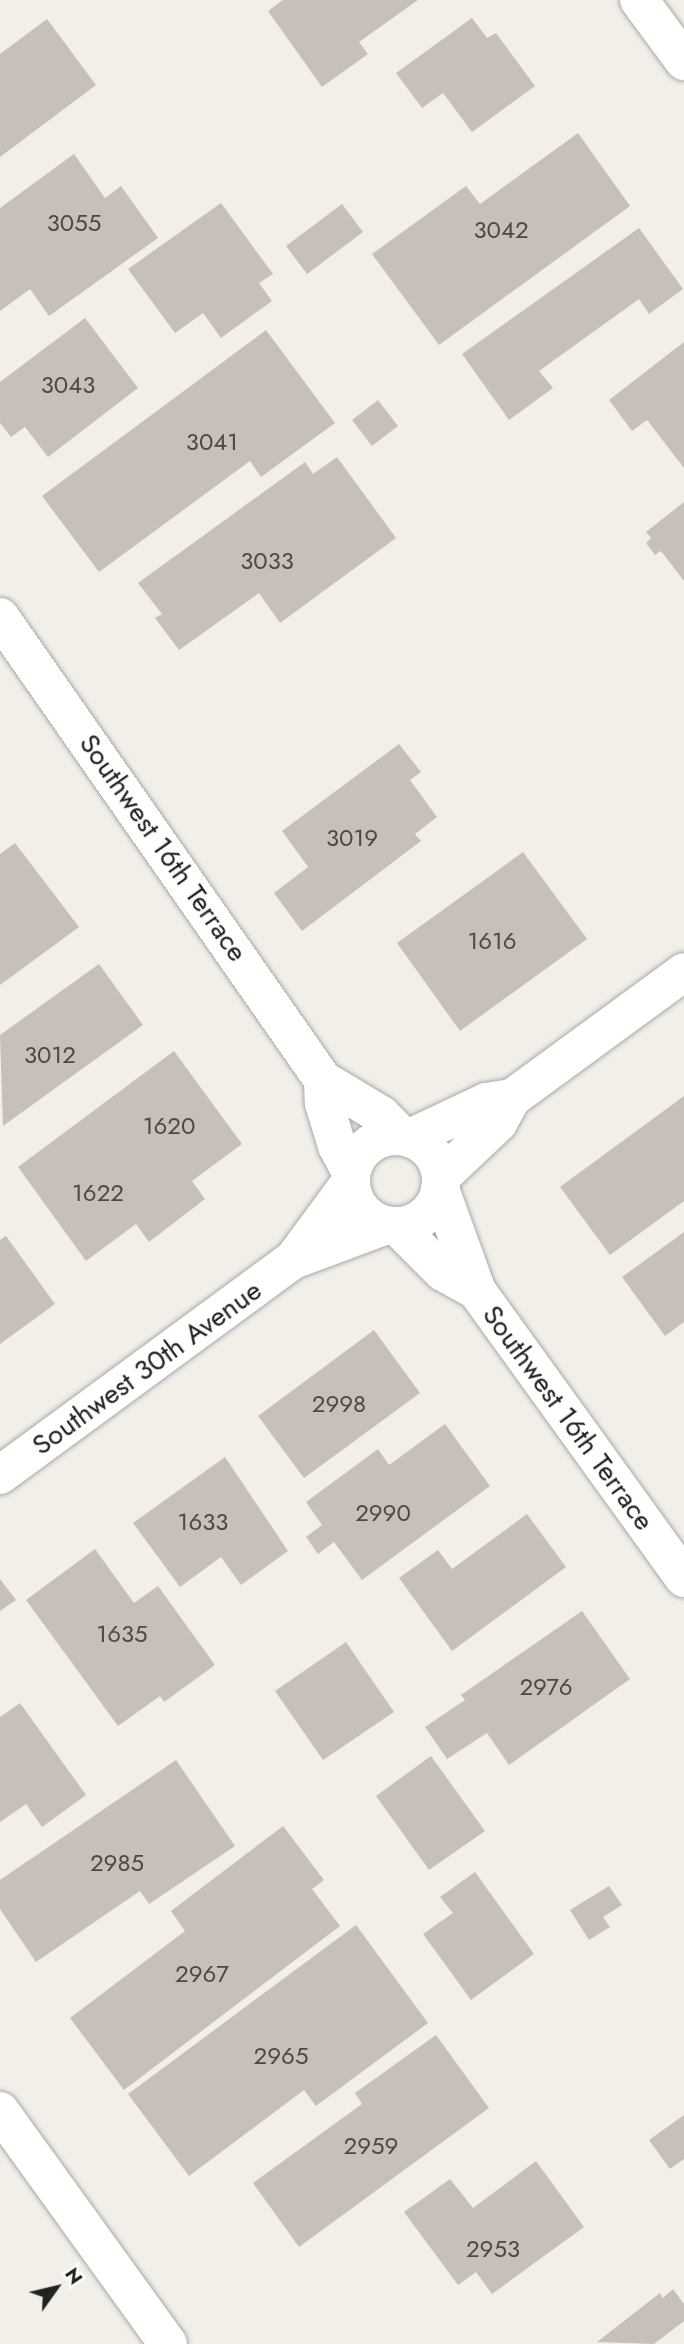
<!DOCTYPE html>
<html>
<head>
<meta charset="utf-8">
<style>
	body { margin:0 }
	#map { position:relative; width:684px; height:2344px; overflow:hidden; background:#f2efe9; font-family:Jost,sans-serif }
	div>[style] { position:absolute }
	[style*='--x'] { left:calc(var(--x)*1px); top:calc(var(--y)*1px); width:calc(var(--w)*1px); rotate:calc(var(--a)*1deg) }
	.building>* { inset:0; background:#c7bfb8 }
	.roads { filter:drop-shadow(0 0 2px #a9a9a9) drop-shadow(0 0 2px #a9a9a9) }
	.minor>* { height:38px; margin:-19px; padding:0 19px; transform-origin:19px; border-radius:19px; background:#fff }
	.minor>.ring { margin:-19px; padding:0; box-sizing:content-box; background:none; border:38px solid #fff; border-radius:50% }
	span { translate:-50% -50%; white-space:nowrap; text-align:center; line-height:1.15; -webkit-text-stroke:5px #fff; paint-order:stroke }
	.number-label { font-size:24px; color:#4b4948 }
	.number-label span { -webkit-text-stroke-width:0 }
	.street-label { font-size:28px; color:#222 }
	.north { position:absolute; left:21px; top:2253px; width:70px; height:70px; -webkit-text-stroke:5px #fff; paint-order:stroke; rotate:56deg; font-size:19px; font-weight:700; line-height:28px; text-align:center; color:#222 }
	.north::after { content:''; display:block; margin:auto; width:24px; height:32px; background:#222; clip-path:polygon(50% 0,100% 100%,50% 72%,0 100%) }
</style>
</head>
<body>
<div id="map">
	<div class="building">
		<i style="clip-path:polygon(283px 0,418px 0,359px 42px,368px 54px,322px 87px,268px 11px)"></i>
		<i style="clip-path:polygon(472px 18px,487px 38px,496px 33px,535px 86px,472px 132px,443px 93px,422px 108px,396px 73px)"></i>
		<i style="clip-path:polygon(47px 19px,96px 85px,0 157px,0 54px)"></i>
		<i style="clip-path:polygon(578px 133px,630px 206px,439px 345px,372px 254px,466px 186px,480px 204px)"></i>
		<i style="clip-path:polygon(74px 154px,105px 198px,121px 186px,158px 238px,49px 316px,30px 289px,0 311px,0 208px)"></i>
		<i style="clip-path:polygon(221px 203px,273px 274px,259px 283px,272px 301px,221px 338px,203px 313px,175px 333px,128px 269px)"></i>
		<i style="clip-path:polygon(342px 204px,363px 232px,307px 274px,286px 246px)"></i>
		<i style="clip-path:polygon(639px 228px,683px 289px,649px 314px,639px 299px,539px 371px,553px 388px,509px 420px,462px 354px)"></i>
		<i style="clip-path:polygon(85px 318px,138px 388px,48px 457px,25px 427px,11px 437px,0 423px,0 382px)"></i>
		<i style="clip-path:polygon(266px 330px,335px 423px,261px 477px,250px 461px,99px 572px,42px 496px)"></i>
		<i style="clip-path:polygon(684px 342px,684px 468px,647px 420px,632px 431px,609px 400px)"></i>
		<i style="clip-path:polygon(378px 400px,398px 426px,372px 446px,352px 420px)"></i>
		<i style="clip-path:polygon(337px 457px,396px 538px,280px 623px,259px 593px,179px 650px,155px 618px,162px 614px,138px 583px,305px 462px,313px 474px)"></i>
		<i style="clip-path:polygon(684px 502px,684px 581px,661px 551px,655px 555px,646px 543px,651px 538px,646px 532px)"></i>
		<i style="clip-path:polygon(399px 744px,421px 772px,410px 780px,437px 817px,415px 834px,421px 841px,302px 931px,274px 893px,308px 867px,282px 831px)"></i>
		<i style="clip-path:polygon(15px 843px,79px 927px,0 985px,0 854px)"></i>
		<i style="clip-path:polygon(523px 852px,587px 939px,460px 1031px,397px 943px)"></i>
		<i style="clip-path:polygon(99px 964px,143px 1025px,3px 1126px,0 1035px)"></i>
		<i style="clip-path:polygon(174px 1051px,242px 1144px,192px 1181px,205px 1199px,149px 1242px,136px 1224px,86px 1261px,18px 1167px)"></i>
		<i style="clip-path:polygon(684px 1096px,684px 1201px,610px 1255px,560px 1187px)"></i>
		<i style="clip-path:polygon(684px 1232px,684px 1322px,665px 1336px,622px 1277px)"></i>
		<i style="clip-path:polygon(6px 1236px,55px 1304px,0 1344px,0 1240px)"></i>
		<i style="clip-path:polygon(374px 1330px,420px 1393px,304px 1478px,258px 1416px)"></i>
		<i style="clip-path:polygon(445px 1424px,490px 1486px,362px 1580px,334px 1542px,318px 1554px,306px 1537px,322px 1525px,306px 1502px,378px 1449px,389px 1465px)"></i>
		<i style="clip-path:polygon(225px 1457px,288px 1551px,241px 1585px,221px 1557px,180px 1587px,133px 1523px)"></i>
		<i style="clip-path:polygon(527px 1514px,566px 1567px,452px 1651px,399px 1578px,438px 1550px,452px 1569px)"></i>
		<i style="clip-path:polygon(95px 1549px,134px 1603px,158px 1586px,215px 1665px,164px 1702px,160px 1696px,118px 1726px,26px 1600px)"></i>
		<i style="clip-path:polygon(0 1579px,16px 1600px,0 1611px)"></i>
		<i style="clip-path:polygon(582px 1611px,630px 1679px,509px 1765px,487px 1733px,447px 1759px,425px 1727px,465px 1700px,461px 1695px)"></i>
		<i style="clip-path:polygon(346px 1642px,394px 1712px,323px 1760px,275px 1691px)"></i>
		<i style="clip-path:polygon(20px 1703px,86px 1795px,42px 1827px,26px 1804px,0 1822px,0 1717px)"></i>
		<i style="clip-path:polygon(431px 1756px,485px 1831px,429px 1870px,376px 1796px)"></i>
		<i style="clip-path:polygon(176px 1760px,235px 1846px,149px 1904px,140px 1891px,36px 1962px,0 1909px,0 1880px)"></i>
		<i style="clip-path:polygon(283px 1826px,324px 1880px,312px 1889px,340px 1926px,124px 2090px,70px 2018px,185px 1931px,171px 1911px)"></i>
		<i style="clip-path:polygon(475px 1872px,534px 1954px,471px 2000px,423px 1934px,453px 1913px,440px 1897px)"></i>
		<i style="clip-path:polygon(609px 1886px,622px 1905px,603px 1917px,610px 1927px,589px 1940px,570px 1910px)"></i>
		<i style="clip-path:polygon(356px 1925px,428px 2023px,316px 2106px,304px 2090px,189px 2176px,128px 2094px)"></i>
		<i style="clip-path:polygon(436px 2035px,489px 2108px,299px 2247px,253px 2183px,362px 2104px,355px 2093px)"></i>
		<i style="clip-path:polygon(684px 2115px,684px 2159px,670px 2169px,649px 2140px)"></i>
		<i style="clip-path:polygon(536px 2161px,584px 2227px,492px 2294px,476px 2272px,458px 2285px,404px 2212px,450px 2179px,473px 2208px)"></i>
		<i style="clip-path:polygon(673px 2289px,684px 2304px,684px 2321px,654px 2344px,597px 2342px,660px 2293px,663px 2298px)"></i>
	</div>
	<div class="roads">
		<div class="minor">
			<i style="--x:639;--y:0;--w:76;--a:53.6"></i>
			<i style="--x:0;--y:617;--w:565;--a:55.1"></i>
			<i style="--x:323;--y:1080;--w:68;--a:31.1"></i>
			<i style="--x:381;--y:1115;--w:30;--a:45"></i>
			<i style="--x:323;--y:1080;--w:23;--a:88"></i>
			<i style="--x:324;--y:1103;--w:45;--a:73.2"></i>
			<i style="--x:337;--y:1146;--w:30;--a:62"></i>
			<i class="ring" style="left:351px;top:1136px;width:52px;height:52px"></i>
			<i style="--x:410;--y:1138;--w:84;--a:-25.3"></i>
			<i style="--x:486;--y:1102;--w:26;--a:-9"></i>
			<i style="--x:441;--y:1177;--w:79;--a:-43.5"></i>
			<i style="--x:498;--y:1123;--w:29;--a:-61"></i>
			<i style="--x:512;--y:1098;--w:213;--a:-36.2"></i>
			<i style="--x:440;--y:1189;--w:109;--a:70.1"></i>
			<i style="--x:477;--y:1291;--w:354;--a:54.2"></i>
			<i style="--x:397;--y:1226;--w:65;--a:45"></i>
			<i style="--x:443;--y:1272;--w:39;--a:29"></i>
			<i style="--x:293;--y:1260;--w:96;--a:-53.5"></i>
			<i style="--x:0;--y:1475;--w:363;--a:-36.3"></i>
			<i style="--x:293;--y:1260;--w:100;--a:-20.4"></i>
			<i style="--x:0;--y:2111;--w:287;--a:54.2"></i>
		</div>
	</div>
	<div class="number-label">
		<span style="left:74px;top:223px">3055</span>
		<span style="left:501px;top:230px">3042</span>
		<span style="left:68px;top:385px">3043</span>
		<span style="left:212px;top:442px">3041</span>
		<span style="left:267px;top:561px">3033</span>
		<span style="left:352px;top:838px">3019</span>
		<span style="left:492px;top:941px">1616</span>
		<span style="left:50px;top:1055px">3012</span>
		<span style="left:169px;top:1126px">1620</span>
		<span style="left:98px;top:1193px">1622</span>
		<span style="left:339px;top:1404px">2998</span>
		<span style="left:383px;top:1513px">2990</span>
		<span style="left:203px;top:1522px">1633</span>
		<span style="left:122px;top:1634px">1635</span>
		<span style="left:546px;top:1687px">2976</span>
		<span style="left:117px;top:1863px">2985</span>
		<span style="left:202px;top:1974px">2967</span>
		<span style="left:281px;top:2056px">2965</span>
		<span style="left:371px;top:2146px">2959</span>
		<span style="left:493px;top:2249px">2953</span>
	</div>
	<div class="street-label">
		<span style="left:163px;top:848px;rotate:55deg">Southwest 16th Terrace</span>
		<span style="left:147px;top:1368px;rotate:-36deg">Southwest 30th Avenue</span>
		<span style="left:568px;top:1418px;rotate:54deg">Southwest 16th Terrace</span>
	</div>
	<div class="north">N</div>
</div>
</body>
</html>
